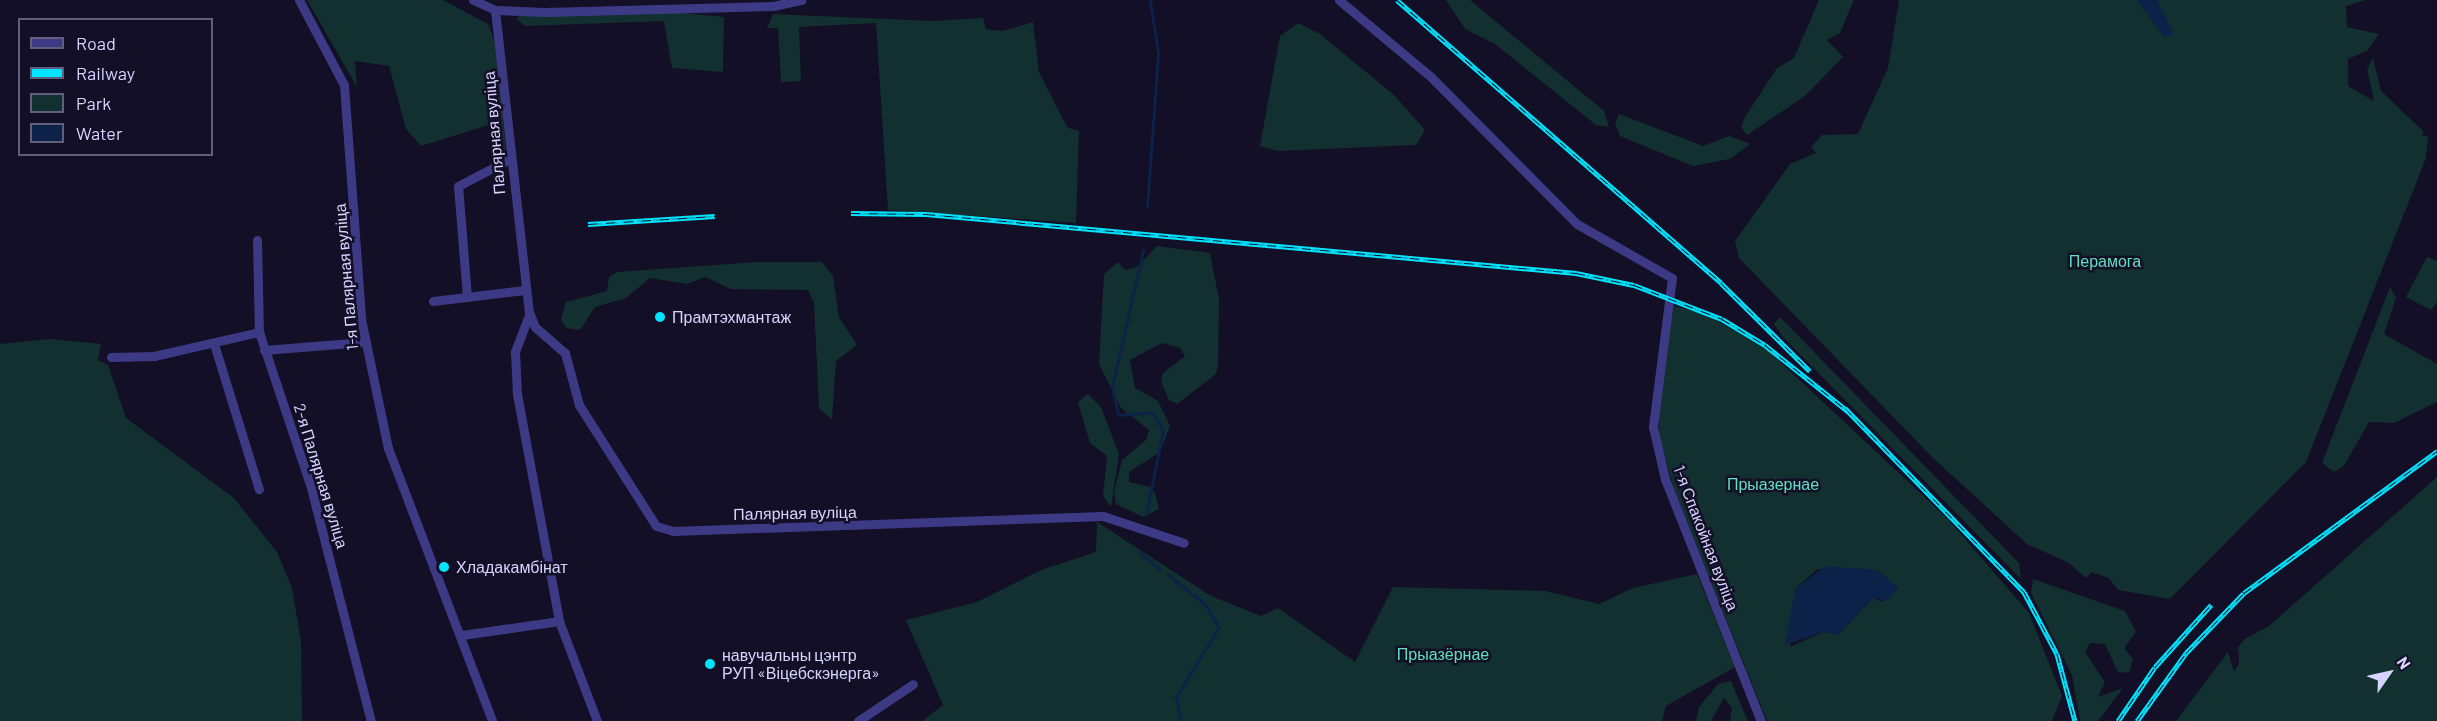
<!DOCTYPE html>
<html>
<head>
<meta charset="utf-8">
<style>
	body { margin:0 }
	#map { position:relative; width:2437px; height:721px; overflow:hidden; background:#130f26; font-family:Barlow,sans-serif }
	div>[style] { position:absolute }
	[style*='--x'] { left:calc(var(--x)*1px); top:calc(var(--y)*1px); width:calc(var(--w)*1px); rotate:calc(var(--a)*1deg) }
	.green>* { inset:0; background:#12302f }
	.water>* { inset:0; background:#0c2248 }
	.stream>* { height:3px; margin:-1.5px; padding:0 1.5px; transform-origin:1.5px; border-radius:1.5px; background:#0c2248 }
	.minor>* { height:9px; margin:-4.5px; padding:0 4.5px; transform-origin:4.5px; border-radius:4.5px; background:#3d3a85 }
	.rail>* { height:5px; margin-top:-2.5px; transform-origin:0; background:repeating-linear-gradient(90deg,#130f26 0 9px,#00e5ff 0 18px); box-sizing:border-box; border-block:2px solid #00e5ff }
	.dots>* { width:16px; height:16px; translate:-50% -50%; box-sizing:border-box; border:3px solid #130f26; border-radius:50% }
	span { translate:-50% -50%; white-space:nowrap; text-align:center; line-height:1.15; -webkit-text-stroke:5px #130f26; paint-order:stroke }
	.street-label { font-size:16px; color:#d9d4ff }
	.park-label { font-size:16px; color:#5fe0c0 }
	.poi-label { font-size:16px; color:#d9d4ff }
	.left { translate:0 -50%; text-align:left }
	.legend { position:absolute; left:18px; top:18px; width:195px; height:138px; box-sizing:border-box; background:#130f26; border:2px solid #625e7d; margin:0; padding:8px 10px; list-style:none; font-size:18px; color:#d9d4ff }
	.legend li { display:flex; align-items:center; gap:12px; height:30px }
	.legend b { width:30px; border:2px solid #625e7d }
	.north { position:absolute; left:2359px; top:643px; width:60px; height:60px; -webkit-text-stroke:4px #130f26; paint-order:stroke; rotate:56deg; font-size:16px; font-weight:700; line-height:24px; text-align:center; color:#d9d4ff }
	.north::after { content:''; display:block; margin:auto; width:21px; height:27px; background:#d9d4ff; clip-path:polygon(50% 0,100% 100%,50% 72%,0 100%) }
</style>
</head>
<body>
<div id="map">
	<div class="green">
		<i style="clip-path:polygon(307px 0,443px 0,488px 24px,496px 45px,506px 153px,499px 163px,495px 123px,421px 146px,406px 129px,389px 66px,355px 61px,357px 87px)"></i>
		<i style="clip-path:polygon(1446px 0,1470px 0,1604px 111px,1609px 127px,1596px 125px,1495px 44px,1465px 29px)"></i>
		<i style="clip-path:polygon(1819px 0,1854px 0,1840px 33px,1827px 40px,1843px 57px,1805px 96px,1747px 135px,1741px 127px,1745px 117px,1777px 68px,1794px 58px)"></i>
		<i style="clip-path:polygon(1899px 0,2366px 0,2346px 6px,2347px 27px,2379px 34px,2367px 51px,2348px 59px,2348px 86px,2374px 101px,2367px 69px,2373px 58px,2381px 91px,2424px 132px,2422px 136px,2428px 136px,2426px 158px,2306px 462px,2170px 599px,2118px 590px,2109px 578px,2091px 572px,2086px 578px,2069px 563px,2027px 544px,1933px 458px,1739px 258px,1735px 241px,1790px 164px,1816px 153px,1811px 147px,1822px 135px,1858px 134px,1888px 68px)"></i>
		<i style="clip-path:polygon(663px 11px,724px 17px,723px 72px,672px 68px,664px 21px,525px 26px,517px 19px,520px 14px)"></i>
		<i style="clip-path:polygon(773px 14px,933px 21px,983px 18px,986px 29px,1003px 31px,1033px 22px,1039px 72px,1067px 127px,1079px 131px,1076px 223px,888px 210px,876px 23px,799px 27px,801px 81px,781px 82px,778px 28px,767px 28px)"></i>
		<i style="clip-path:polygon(1298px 23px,1320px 34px,1394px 95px,1425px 130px,1416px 145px,1277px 151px,1260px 146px,1280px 36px)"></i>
		<i style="clip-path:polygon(1619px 114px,1703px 146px,1729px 136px,1750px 144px,1730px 159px,1693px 166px,1620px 136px,1615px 124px)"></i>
		<i style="clip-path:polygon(1157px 246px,1210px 253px,1219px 299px,1218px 365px,1216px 374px,1177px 404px,1169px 400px,1161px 382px,1163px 373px,1185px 356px,1180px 348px,1162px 343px,1130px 360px,1135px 388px,1158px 401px,1170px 426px,1160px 452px,1129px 472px,1129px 482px,1151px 487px,1156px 496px,1159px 509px,1143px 517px,1116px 504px,1114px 492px,1122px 460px,1146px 440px,1149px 430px,1121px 408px,1099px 364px,1104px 274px,1118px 262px,1125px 270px,1137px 267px)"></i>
		<i style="clip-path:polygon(2427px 257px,2437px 261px,2437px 302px,2431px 310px,2406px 297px)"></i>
		<i style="clip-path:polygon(757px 262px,822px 262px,833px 276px,839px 317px,857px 345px,836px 361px,832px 420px,819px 408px,814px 303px,808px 290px,731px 289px,705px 277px,687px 284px,650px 278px,626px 298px,595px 307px,580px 330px,566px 328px,561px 320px,566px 302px,607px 291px,609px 277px,617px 272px)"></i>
		<i style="clip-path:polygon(2390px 287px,2396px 298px,2384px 334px,2437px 364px,2437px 402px,2394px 423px,2369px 422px,2344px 466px,2334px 472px,2322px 463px)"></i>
		<i style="clip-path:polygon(evenodd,1674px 306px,1703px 313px,1763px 346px,1947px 518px,2029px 613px,2062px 696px,2052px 721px,1767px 721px,1674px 489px,1659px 436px,1658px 390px,1674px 306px,1818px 569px,1877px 570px,1882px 602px,1873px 598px,1838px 635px,1823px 632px,1790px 647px,1795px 589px,1818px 569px)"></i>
		<i style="clip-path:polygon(1780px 317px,2019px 563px,2021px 579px,1783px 337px,1774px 324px)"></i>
		<i style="clip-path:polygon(50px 339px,101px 344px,98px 360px,108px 365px,126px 418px,234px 498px,277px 552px,292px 588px,301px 641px,302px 721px,0 721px,0 344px)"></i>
		<i style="clip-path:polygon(1088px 394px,1101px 407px,1119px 454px,1111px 507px,1103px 496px,1107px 456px,1090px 443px,1078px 402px)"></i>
		<i style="clip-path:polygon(2437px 477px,2437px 721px,2176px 721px,2228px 652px,2234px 672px,2239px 664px,2238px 647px,2245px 639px,2269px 626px)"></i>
		<i style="clip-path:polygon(1097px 522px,1211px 596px,1261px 616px,1278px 608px,1355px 662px,1393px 587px,1546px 591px,1599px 604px,1633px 588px,1697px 574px,1735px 667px,1666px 706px,1662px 721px,922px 721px,943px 705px,906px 620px,977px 602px,1041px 570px,1096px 552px)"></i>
		<i style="clip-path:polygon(2033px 579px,2125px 611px,2136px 632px,2124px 648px,2133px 659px,2129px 673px,2118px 672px,2105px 644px,2090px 643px,2085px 652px,2105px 682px,2098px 697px,2123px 688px,2098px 721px,2080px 721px,2072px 675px,2031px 593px)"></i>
		<i style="clip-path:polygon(1731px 681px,1748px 721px,1730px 721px,1732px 708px,1724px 698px,1711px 721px,1696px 721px,1699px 707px,1718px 684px)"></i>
	</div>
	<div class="water">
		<i style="clip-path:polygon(2137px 0,2157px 0,2174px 34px,2164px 37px)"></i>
		<i style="clip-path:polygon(1826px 566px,1877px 570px,1899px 588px,1886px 601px,1873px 598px,1838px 635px,1823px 632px,1785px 645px,1795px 589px)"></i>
	</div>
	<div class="stream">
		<i style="--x:1147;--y:207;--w:153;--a:-85.9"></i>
		<i style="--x:1158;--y:54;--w:55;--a:-98.4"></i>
		<i style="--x:1143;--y:250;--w:141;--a:102.7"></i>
		<i style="--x:1112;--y:388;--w:28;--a:77"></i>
		<i style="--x:1118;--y:415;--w:35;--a:-5"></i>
		<i style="--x:1153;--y:412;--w:21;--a:62"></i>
		<i style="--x:1163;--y:431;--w:84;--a:101.7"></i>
		<i style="--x:1140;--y:553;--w:26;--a:39"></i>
		<i style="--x:1168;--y:575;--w:47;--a:38.1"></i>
		<i style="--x:1205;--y:604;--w:27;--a:59"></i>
		<i style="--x:1219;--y:627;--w:82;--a:121.6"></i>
		<i style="--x:1176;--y:697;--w:25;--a:78"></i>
	</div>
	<div class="minor">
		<i style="--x:299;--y:0;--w:96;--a:62.1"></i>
		<i style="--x:344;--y:85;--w:235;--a:85.8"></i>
		<i style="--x:361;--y:319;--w:132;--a:78.2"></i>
		<i style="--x:388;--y:448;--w:292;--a:69.1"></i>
		<i style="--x:473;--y:0;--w:24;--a:24"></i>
		<i style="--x:495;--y:10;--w:50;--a:2.3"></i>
		<i style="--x:545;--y:12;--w:228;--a:-1.5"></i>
		<i style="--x:773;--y:6;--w:29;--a:-12"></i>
		<i style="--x:1339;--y:0;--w:120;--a:39.9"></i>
		<i style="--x:1431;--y:77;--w:207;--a:45.2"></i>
		<i style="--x:1577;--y:224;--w:109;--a:29.6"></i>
		<i style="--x:1672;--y:278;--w:150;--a:97.3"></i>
		<i style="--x:1653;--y:427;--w:53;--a:77"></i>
		<i style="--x:1665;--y:479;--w:260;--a:68.4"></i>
		<i style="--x:495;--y:10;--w:304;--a:83.6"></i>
		<i style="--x:529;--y:312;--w:16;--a:68"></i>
		<i style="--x:535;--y:327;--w:40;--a:41"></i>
		<i style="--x:565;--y:353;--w:54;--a:74.9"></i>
		<i style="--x:579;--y:405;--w:143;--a:57.5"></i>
		<i style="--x:656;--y:526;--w:18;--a:16"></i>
		<i style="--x:673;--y:531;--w:430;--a:-2"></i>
		<i style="--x:1103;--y:516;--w:85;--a:18.4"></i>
		<i style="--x:257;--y:240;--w:92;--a:88.8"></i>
		<i style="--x:259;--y:332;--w:160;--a:71.5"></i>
		<i style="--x:310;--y:484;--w:245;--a:75.6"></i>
		<i style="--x:467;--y:297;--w:111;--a:-94.6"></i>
		<i style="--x:458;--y:186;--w:52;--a:-27.6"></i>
		<i style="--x:504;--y:162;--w:12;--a:-55"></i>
		<i style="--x:433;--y:301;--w:92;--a:-6.9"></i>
		<i style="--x:529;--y:315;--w:40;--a:111"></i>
		<i style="--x:515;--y:352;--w:42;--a:87.3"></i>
		<i style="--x:517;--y:394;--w:231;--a:79.5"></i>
		<i style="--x:559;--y:621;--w:107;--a:69.2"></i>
		<i style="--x:214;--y:344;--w:152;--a:72.8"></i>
		<i style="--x:264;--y:350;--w:100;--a:-4.6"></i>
		<i style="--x:111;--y:357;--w:43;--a:-1.3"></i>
		<i style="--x:154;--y:356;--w:108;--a:-12.9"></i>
		<i style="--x:462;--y:635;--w:98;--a:-8.2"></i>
		<i style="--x:858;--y:721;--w:66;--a:-33.9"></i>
	</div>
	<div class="rail">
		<i style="--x:1397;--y:0;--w:430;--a:41.1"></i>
		<i style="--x:1721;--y:283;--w:125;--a:44.7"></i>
		<i style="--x:851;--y:213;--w:75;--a:0.8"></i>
		<i style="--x:926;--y:214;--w:653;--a:5.19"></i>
		<i style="--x:1576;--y:273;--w:59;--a:11.7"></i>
		<i style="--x:1634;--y:285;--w:94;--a:21.1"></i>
		<i style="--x:1722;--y:319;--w:50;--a:31.2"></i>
		<i style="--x:1765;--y:345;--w:107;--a:38.6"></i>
		<i style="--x:588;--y:224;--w:127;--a:-3.6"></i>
		<i style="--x:1845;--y:408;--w:257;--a:45.8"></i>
		<i style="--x:2024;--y:592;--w:70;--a:62"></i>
		<i style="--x:2057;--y:654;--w:69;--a:75"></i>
		<i style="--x:2118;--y:721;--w:65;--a:-55.6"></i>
		<i style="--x:2155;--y:667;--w:84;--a:-47.9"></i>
		<i style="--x:2137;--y:721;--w:84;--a:-54.2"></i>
		<i style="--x:2186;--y:653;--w:83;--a:-46"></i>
		<i style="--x:2244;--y:593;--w:240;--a:-36.3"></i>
	</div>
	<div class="dots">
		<i style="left:660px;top:317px;background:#00e5ff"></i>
		<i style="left:444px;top:567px;background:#00e5ff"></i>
		<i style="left:710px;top:664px;background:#00e5ff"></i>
	</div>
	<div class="street-label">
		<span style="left:494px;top:133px;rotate:-95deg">Палярная вуліца</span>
		<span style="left:346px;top:277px;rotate:-95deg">1-я Палярная вуліца</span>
		<span style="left:321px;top:476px;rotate:73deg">2-я Палярная вуліца</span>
		<span style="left:795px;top:513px;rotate:-1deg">Палярная вуліца</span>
		<span style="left:1706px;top:538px;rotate:69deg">1-я Спакойная вуліца</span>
	</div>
	<div class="park-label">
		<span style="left:2105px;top:261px">Перамога</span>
		<span style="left:1773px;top:484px">Прыазернае</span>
		<span style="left:1443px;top:654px">Прыазёрнае</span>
	</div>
	<div class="poi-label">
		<span class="left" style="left:672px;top:317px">Прамтэхмантаж</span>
		<span class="left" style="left:456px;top:567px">Хладакамбінат</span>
		<span class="left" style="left:722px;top:664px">навучальны цэнтр<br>РУП «Віцебскэнерга»</span>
	</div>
	<ul class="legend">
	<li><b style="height:8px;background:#3d3a85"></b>Road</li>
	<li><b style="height:8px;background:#00e5ff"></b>Railway</li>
	<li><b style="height:16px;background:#12302f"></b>Park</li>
	<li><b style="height:16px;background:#0c2248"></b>Water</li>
	</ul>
	<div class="north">N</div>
</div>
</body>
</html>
